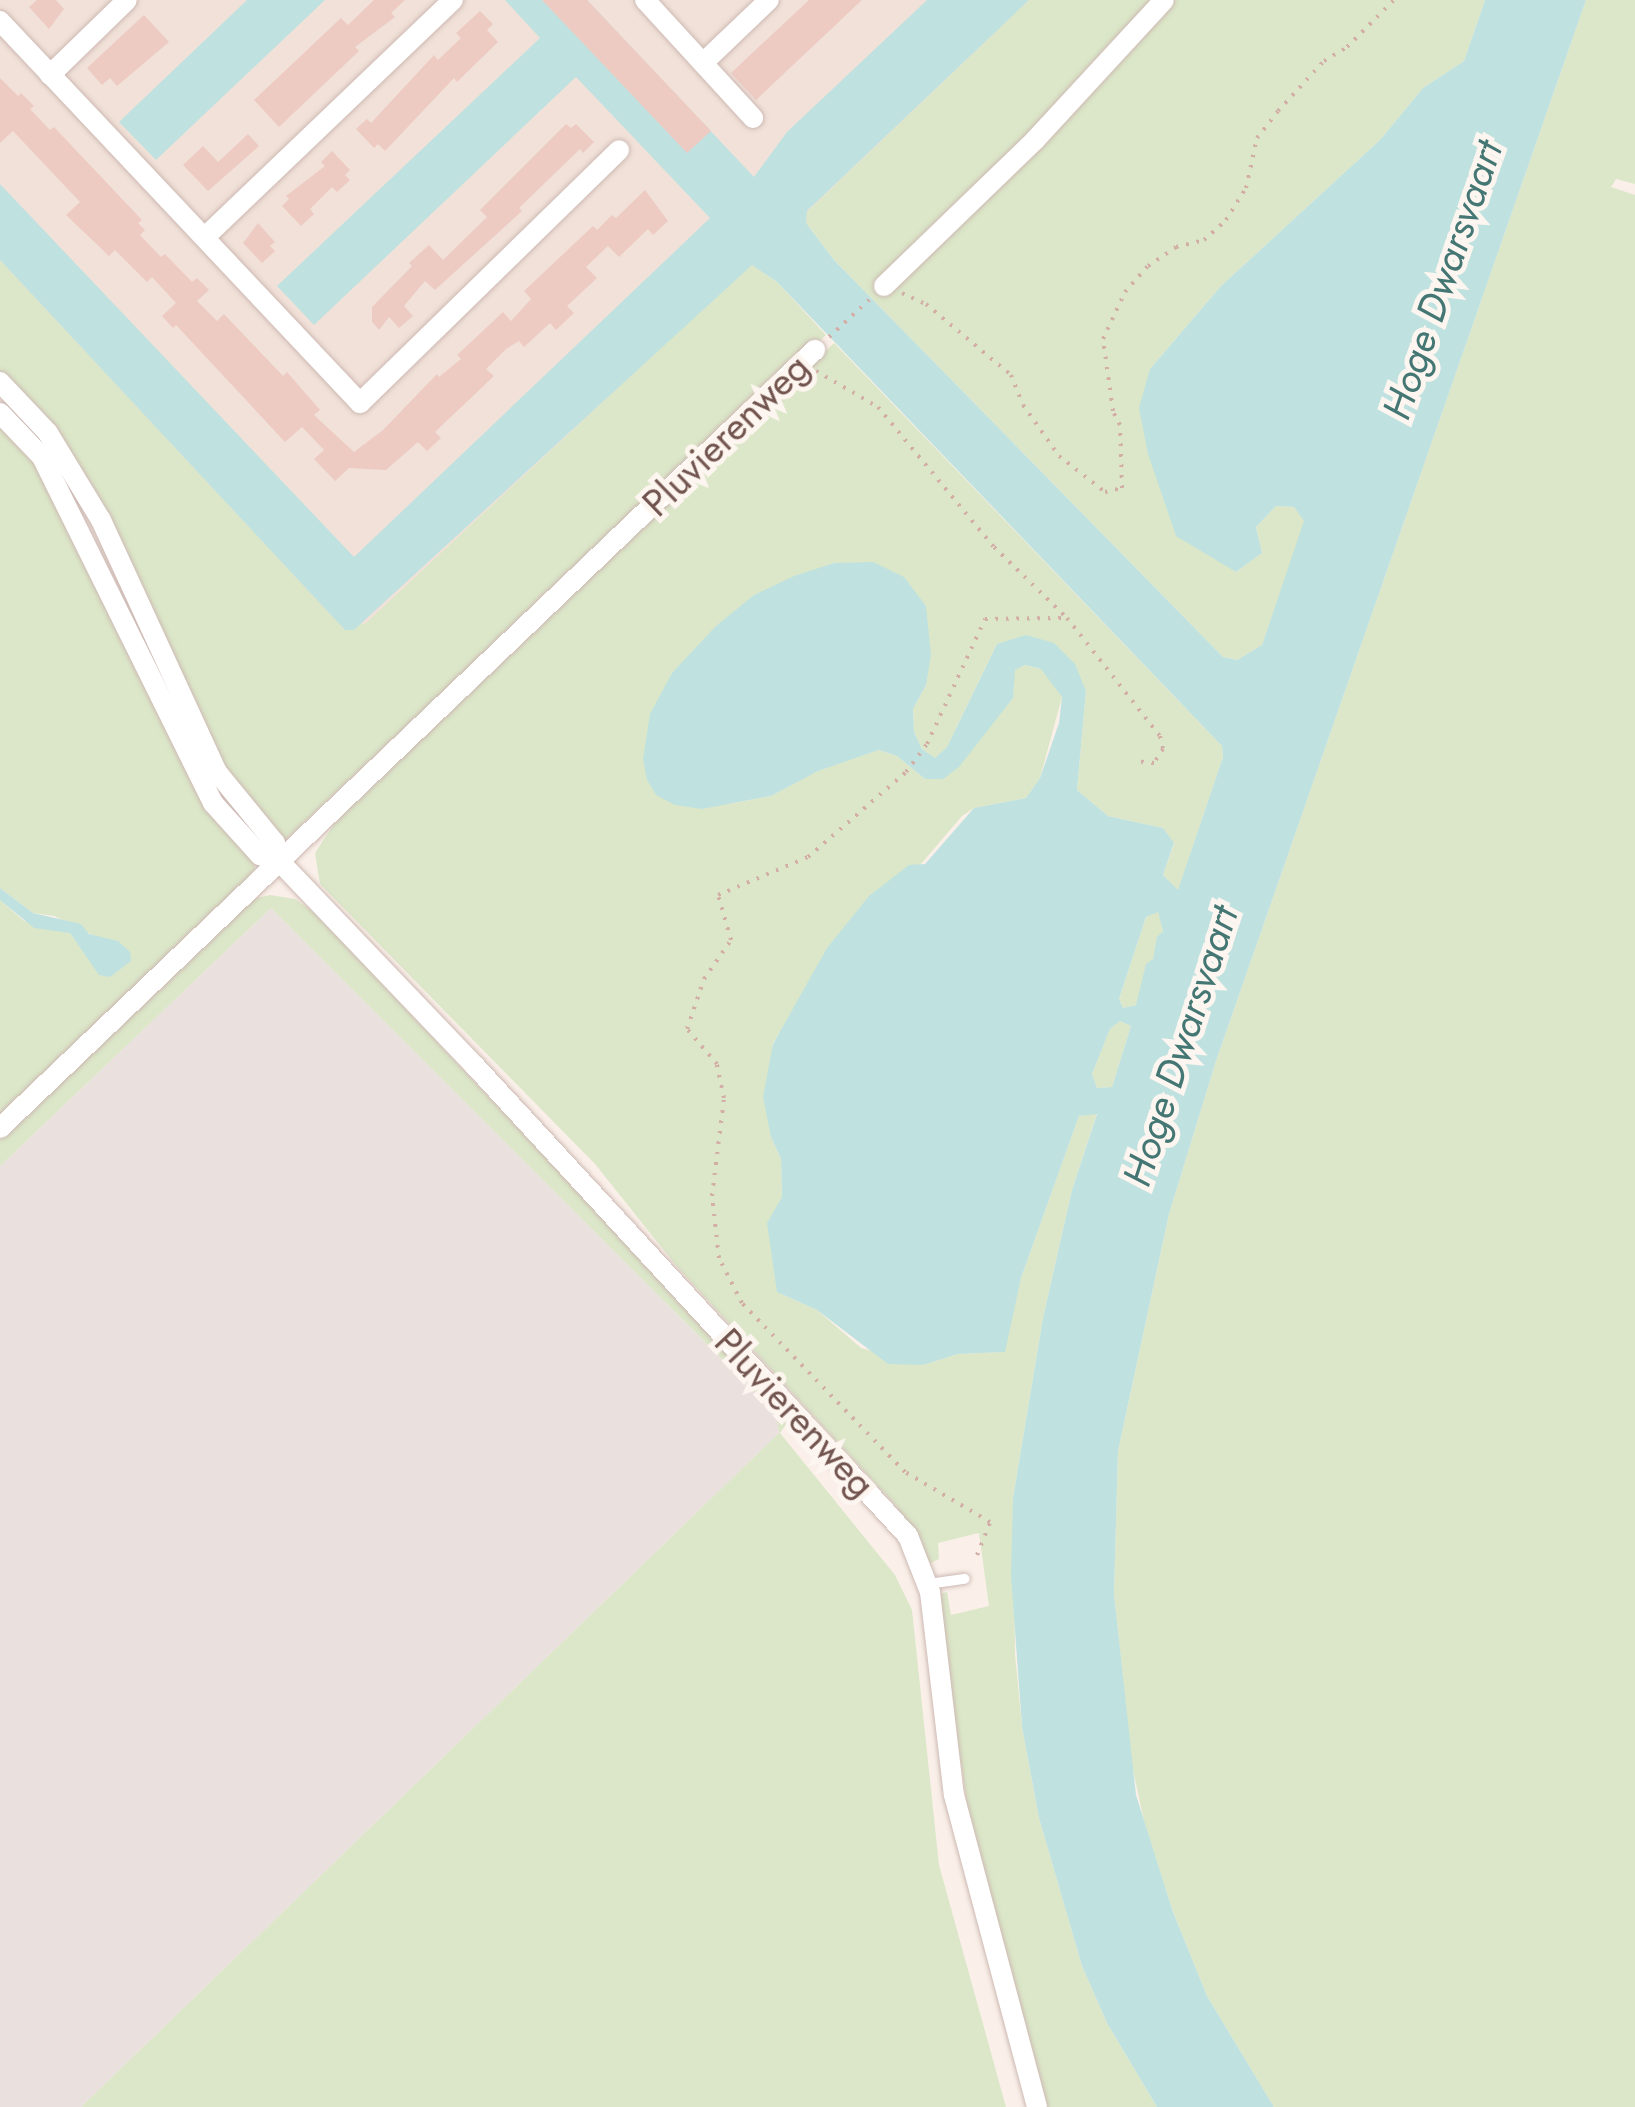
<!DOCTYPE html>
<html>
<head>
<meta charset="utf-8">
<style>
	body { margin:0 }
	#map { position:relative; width:1635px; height:2107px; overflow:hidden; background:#faf0e9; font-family:Jost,sans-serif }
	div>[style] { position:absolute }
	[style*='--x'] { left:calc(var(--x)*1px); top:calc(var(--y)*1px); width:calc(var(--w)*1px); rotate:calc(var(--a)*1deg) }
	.residential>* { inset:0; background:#f1e1d8 }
	.industrial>* { inset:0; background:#eae1df }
	.green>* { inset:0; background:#dbe7c8 }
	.water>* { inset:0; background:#bfe2e0 }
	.building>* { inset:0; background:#edcbc3 }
	.path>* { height:4px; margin-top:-2px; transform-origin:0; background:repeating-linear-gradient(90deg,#d2aea6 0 2.5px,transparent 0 10.5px) }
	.roads { filter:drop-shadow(0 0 2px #cdb9b3) drop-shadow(0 0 2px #cdb9b3) }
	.service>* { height:10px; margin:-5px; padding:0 5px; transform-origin:5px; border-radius:5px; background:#fff }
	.minor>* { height:20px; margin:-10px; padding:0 10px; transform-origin:10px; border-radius:10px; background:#fff }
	span { translate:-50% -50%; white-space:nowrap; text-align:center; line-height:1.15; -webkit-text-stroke:10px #fdf5ef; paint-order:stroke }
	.street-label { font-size:38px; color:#72544f }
	.water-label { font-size:40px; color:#447673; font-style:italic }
</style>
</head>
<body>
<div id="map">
	<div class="residential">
		<i style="clip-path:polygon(0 0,1053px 0,338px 674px,0 309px)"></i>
	</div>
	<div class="industrial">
		<i style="clip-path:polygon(271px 908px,776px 1413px,779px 1433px,81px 2107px,0 2107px,0 1166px)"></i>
	</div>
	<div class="green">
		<i style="clip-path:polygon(1029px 0,1485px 0,1464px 61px,1423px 88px,1380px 140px,1221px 286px,1150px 369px,1198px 546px,1236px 572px,1262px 553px,1256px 527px,1276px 506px,1294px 507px,1305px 521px,1262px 645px,1237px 660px,1223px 657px,834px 260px,806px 223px,807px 212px)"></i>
		<i style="clip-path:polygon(1586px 0,1635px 0,1635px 184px,1616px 179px,1611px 187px,1635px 195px,1635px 2107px,1274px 2107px,1207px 1996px,1173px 1912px,1144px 1821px,1132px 1765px,1114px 1594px,1118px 1451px,1169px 1214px,1216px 1061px)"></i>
		<i style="clip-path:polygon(0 260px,344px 629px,366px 623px,744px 270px,752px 265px,777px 282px,826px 335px,281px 844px,220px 767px,48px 423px,0 372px)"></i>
		<i style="clip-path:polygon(834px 343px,1222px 746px,1223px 757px,1178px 891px,1163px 875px,1174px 844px,1163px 828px,1108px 816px,1077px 790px,1086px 691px,997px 644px,947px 747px,935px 758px,922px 749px,914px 732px,913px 709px,926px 685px,834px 563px,754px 595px,672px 673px,670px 680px,729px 804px,771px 796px,817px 771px,879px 750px,897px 756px,925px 779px,980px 738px,1013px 698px,1014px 670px,1024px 665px,1041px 669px,1054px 680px,1062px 697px,1040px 778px,1026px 798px,974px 808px,962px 816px,787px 1021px,773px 1043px,771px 1137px,781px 1159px,782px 1197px,777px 1292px,817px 1310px,861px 1348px,923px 1365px,958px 1354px,1004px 1352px,1021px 1278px,1079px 1116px,1097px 1113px,1072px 1190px,1043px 1318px,1013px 1498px,1015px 1654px,1022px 1727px,1039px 1818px,1082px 1966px,1107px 2023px,1157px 2107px,1047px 2107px,970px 1823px,953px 1711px,940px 1594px,947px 1592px,951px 1615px,989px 1606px,979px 1533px,938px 1543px,939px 1559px,929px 1564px,897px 1507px,678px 1268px,595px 1164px,320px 884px,315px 853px,336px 821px)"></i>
		<i style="clip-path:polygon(0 422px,37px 460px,184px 762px,254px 855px,255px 869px,241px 886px,253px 899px,270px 895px,295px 899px,315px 913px,791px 1417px,780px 1433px,895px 1575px,912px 1610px,939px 1865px,1006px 2107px,81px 2107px,779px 1433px,776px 1413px,271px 908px,0 1166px,0 900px,24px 921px,70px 933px,90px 961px,118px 941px,99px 938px,54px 916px,33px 913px,0 888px)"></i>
		<i style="clip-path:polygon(1158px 911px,1163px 931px,1136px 1005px,1123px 1008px,1119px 999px,1146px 917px)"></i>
		<i style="clip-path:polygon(1120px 1021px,1131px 1026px,1112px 1087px,1097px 1088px,1092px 1074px,1110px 1029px)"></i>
	</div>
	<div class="water">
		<i style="clip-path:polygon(247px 0,325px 0,156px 160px,119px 122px)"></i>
		<i style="clip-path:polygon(evenodd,505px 0,587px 0,754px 177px,787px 132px,927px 0,1029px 0,807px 211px,806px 223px,834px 260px,1223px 657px,1237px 660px,1262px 645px,1304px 521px,1294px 507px,1276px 506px,1256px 527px,1262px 553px,1236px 572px,1176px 536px,1148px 454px,1139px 408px,1150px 369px,1221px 286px,1380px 140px,1423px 88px,1464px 61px,1485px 0,1586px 0,1216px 1061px,1169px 1214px,1118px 1451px,1114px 1594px,1136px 1795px,1173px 1912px,1207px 1996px,1274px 2107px,1157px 2107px,1107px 2023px,1082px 1966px,1039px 1818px,1022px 1727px,1011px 1576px,1013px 1498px,1043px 1318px,1072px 1190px,1097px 1114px,1079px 1116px,1021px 1278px,1005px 1352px,958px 1354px,923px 1365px,888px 1364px,817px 1310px,777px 1292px,767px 1223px,782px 1197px,781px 1159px,771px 1137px,763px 1097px,773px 1044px,827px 948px,869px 896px,909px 865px,925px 864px,974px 808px,1026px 798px,1040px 778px,1059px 723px,1062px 697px,1041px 669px,1025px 665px,1015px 670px,1013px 698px,959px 767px,943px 779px,925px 779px,897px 756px,879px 750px,818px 771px,771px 796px,702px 809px,675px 805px,656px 795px,647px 780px,643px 759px,650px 714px,672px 673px,716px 626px,754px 595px,794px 576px,834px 563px,873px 562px,904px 577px,926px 606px,931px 655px,926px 685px,913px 709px,914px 732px,922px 749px,935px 758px,947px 747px,997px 644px,1026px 635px,1054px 643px,1075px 664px,1086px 691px,1077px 790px,1108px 816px,1163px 828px,1174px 843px,1163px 875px,1178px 890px,1223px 757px,1222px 746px,777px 282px,752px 265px,354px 630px,345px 630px,0 260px,0 184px,354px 557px,710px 218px,576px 77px,314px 325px,277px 286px,540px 38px,505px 0,1158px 912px,1163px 931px,1157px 937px,1153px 959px,1146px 964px,1136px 1005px,1123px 1008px,1119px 999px,1146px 917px,1158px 912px,505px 0,1120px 1021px,1131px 1026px,1112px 1087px,1097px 1088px,1092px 1074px,1110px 1029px,1120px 1021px)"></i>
		<i style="clip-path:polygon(0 888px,33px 913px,81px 924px,89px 934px,118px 941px,130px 952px,131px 961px,110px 977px,99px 975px,70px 933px,34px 928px,0 900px)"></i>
	</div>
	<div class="building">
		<i style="clip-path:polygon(37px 0,56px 0,64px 9px,49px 29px,29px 7px)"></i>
		<i style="clip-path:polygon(374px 0,405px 0,391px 13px,395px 17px,355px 47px,359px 51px,279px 127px,254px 100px,341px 18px,348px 25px)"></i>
		<i style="clip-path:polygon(542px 0,587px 0,711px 131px,687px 153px)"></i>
		<i style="clip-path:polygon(809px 0,862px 0,756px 100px,731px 73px)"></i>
		<i style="clip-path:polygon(480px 11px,493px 24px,487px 30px,498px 42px,457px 82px,454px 78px,385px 151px,378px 144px,374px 148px,356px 129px,367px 119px,371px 123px,434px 55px,438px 60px,461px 38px,456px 33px)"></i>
		<i style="clip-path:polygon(144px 15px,169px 42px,117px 86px,110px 78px,102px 85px,87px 68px)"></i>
		<i style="clip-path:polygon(0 78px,18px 96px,21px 93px,34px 106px,30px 109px,50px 130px,54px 127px,142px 220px,138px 223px,145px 230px,140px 235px,161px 257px,165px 254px,192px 282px,197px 278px,209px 290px,197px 301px,217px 321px,224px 314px,283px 376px,287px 372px,320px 410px,314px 415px,354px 452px,383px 430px,437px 374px,439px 377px,461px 359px,457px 355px,503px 312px,511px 321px,531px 299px,524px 291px,593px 226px,597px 230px,612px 215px,616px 218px,645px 190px,668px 221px,653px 235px,648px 229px,619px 257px,608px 246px,586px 267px,597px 278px,567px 306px,574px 313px,556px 330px,550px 323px,524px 347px,519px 341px,506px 349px,486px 369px,494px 376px,435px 432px,441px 438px,427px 451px,418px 442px,386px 470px,349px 468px,335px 481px,314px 459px,324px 450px,302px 427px,285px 442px,176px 325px,173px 328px,162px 316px,176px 303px,152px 277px,147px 282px,115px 250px,109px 256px,66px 215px,80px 202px,13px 131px,0 143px)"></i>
		<i style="clip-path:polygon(566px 124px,571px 128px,576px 124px,594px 142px,583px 153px,580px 149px,519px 208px,522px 211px,435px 290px,425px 281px,404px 306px,413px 316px,399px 328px,389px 317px,379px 330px,372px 322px,372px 307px,412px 266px,409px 263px,429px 245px,443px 260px,487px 217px,480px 210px)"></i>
		<i style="clip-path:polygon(248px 134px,259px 146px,208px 191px,183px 165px,203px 146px,218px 162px)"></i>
		<i style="clip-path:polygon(332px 151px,350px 170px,345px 175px,350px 180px,337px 192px,332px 187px,310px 209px,314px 214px,301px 226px,282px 206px,289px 199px,286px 196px,325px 166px,321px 162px)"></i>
		<i style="clip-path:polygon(258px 223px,275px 242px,270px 246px,275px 251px,262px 263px,243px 243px)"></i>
	</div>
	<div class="path">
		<i style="--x:902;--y:293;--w:26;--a:25"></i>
		<i style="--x:926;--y:304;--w:111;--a:39.9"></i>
		<i style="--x:1011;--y:375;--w:32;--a:68"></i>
		<i style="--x:1023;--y:405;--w:62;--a:54.8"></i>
		<i style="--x:1059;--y:456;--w:58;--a:38"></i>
		<i style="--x:1105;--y:492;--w:17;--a:-13"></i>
		<i style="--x:1122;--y:488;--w:63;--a:-91.8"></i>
		<i style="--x:1120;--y:425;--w:16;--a:-117"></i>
		<i style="--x:1113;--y:411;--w:73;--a:-97.9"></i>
		<i style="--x:1103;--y:339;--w:52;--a:-64.9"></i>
		<i style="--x:1125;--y:292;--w:35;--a:-49"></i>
		<i style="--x:1148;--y:266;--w:34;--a:-34"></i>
		<i style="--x:1176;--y:247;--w:29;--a:-14"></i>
		<i style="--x:1204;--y:240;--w:30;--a:-42"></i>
		<i style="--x:1226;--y:220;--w:38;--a:-58"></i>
		<i style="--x:1246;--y:188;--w:51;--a:-77.6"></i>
		<i style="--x:1257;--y:138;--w:34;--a:-52"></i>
		<i style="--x:1278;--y:111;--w:68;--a:-47.4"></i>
		<i style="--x:1324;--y:61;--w:27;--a:-31"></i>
		<i style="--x:1347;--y:47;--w:66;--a:-45"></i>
		<i style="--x:829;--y:337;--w:56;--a:-42.8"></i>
		<i style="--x:816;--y:371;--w:72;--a:30.1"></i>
		<i style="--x:878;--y:407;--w:182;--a:50.4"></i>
		<i style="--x:994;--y:547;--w:102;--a:44.2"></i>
		<i style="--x:1067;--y:618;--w:150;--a:51.8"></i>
		<i style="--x:1160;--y:736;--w:13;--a:77"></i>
		<i style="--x:1163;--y:749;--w:17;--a:123"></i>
		<i style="--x:1154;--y:763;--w:20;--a:-174"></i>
		<i style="--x:977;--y:1555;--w:35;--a:-68"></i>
		<i style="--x:990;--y:1522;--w:99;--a:-149.5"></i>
		<i style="--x:905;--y:1472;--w:235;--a:-134"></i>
		<i style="--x:742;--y:1303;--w:51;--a:-117.1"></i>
		<i style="--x:719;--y:1258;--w:62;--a:-96.4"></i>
		<i style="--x:712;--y:1196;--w:99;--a:-83"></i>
		<i style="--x:724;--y:1098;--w:35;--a:-102"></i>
		<i style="--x:717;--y:1064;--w:46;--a:-130.6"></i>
		<i style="--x:687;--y:1029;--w:53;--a:-71.2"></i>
		<i style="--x:704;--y:979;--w:47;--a:-55.3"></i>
		<i style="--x:731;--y:940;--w:47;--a:-106.1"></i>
		<i style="--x:718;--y:895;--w:98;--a:-22.9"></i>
		<i style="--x:808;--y:857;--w:130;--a:-40.9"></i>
		<i style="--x:906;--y:772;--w:35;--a:-53"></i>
		<i style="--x:927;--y:744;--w:138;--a:-65.1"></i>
		<i style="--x:985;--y:619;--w:82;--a:-0.7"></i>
	</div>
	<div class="roads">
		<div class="service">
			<i style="--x:928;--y:1584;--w:37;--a:-8"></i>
		</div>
		<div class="minor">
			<i style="--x:645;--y:0;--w:160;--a:47.5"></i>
			<i style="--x:0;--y:21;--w:525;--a:46.7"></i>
			<i style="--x:360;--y:403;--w:362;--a:-44.3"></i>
			<i style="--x:703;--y:63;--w:91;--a:-43.7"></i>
			<i style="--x:50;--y:75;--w:107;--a:-44.2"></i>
			<i style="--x:205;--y:237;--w:343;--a:-43.7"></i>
			<i style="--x:884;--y:286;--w:210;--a:-44"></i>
			<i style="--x:1035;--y:140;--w:190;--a:-47.3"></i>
			<i style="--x:0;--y:382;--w:70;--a:46.7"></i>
			<i style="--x:48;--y:433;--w:102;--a:58.7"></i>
			<i style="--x:101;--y:520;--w:277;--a:65.3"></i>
			<i style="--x:217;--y:772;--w:92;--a:50.8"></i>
			<i style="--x:275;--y:843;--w:20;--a:75"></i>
			<i style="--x:0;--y:413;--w:61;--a:46.3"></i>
			<i style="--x:42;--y:457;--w:386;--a:63.7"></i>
			<i style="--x:213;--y:803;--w:70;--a:47.9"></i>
			<i style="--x:260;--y:855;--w:21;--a:19"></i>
			<i style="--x:280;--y:862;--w:282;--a:46.3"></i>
			<i style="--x:475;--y:1066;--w:639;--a:47.35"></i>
			<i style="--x:908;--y:1536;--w:60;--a:68.6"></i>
			<i style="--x:930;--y:1592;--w:204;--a:83.3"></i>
			<i style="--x:954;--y:1795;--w:323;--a:75.1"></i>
			<i style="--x:0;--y:1128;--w:1127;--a:-43.67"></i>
		</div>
	</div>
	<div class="street-label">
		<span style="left:726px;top:435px;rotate:-44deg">Pluvierenweg</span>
		<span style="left:795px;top:1413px;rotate:47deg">Pluvierenweg</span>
	</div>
	<div class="water-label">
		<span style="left:1442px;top:280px;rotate:-71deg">Hoge Dwarsvaart</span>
		<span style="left:1180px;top:1046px;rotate:-72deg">Hoge Dwarsvaart</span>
	</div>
</div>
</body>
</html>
